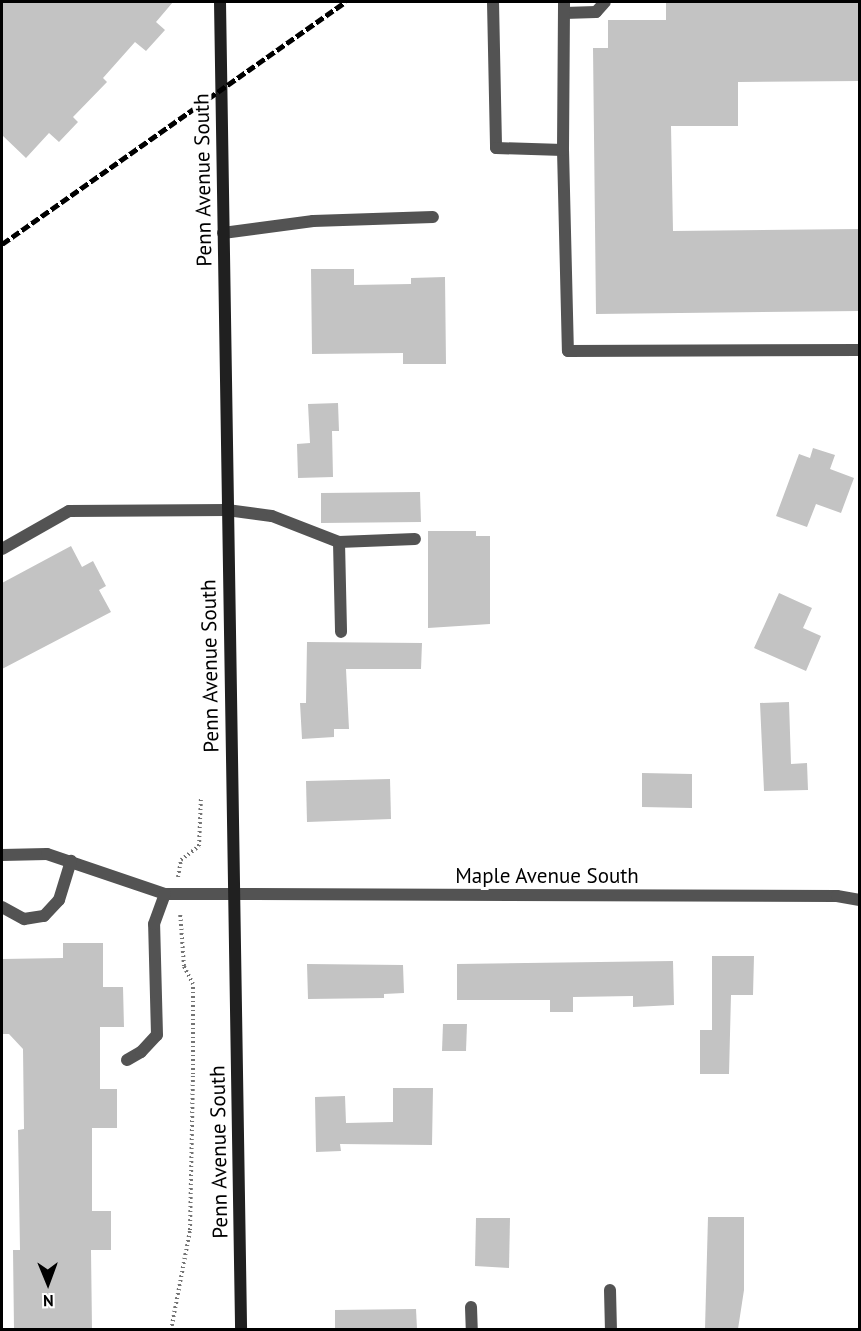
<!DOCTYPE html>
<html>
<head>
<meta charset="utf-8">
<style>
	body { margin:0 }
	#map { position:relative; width:861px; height:1331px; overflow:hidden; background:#fff; font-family:"PT Sans",sans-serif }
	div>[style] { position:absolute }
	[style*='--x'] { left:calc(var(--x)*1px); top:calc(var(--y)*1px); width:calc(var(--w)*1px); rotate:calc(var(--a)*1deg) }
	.building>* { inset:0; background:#c3c3c3 }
	.path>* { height:4px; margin-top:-2px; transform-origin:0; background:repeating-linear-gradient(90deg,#757575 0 1.5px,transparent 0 4.5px) }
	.service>* { height:12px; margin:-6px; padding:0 6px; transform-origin:6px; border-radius:6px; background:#535353 }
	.minor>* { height:12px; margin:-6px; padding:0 6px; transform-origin:6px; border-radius:6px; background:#535353 }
	.secondary>* { height:12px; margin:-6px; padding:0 6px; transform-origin:6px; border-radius:6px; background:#202020 }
	.rail>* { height:4.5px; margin-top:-2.25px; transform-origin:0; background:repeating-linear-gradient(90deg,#000 0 9px,transparent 0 12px) }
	span { translate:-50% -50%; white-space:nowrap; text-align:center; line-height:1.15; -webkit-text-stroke:6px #fff; paint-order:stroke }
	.street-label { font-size:21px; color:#000 }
	.frame { position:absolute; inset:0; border:3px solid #000; pointer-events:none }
	.north { position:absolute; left:18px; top:1253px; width:60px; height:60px; -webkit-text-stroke:4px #fff; paint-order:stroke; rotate:179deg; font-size:16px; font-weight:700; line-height:24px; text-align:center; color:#000 }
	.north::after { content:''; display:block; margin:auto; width:21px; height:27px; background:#000; clip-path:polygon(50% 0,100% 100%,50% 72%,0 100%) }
</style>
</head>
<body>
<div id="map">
	<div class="building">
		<i style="clip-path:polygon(2px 2px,173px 2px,156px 22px,165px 30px,146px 51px,135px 42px,103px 78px,107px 82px,73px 117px,78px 122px,59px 142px,49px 133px,26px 158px,2px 135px)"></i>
		<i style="clip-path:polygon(666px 2px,860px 2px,860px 81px,738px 82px,738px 126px,671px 126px,673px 231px,860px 229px,860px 311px,596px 314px,593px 48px,608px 48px,608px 20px,666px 20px)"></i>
		<i style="clip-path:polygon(311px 269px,354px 269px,354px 285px,411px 284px,411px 278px,445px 277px,446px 364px,403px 364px,403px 353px,312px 354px)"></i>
		<i style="clip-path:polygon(338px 403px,339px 431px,332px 431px,333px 477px,298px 478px,297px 444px,310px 443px,308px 404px)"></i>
		<i style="clip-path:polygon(813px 448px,835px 455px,830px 469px,854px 478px,841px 513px,816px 504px,807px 527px,776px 516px,799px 454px,810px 458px)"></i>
		<i style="clip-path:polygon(420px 492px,421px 522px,321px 523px,321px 493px)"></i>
		<i style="clip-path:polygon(428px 531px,476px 531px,476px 536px,490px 536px,490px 624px,428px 628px)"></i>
		<i style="clip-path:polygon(71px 546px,82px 567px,93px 561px,106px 586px,99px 590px,111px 612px,2px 669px,2px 583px)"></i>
		<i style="clip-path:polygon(779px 593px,812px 608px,803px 628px,821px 636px,806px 671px,754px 648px)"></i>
		<i style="clip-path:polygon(307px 642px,422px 643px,421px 669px,346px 669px,349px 729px,334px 729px,334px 737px,302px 739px,300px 703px,306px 703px)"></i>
		<i style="clip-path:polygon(789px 702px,791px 764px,807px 763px,808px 790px,764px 791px,760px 703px)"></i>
		<i style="clip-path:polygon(642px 773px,692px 774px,692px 808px,642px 807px)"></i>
		<i style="clip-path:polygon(390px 779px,391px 819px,307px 822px,306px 781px)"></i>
		<i style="clip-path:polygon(63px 943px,103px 943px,103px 987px,123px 987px,124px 1027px,100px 1027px,100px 1089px,117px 1089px,117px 1128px,92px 1128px,92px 1211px,111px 1211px,111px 1250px,91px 1250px,92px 1329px,14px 1329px,13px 1250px,20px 1250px,18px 1130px,24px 1129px,23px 1049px,9px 1034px,2px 1034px,2px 959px,63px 958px)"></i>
		<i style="clip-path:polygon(712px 956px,754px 956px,753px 995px,731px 995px,729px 1074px,700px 1074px,700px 1030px,712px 1030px)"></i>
		<i style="clip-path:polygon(673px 961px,674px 1005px,633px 1007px,633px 996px,573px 997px,573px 1012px,550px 1012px,550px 1000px,457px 1000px,457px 964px)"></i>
		<i style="clip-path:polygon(307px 964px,403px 965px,404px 993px,384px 994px,384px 998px,308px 999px)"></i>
		<i style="clip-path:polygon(443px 1024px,467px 1024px,466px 1051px,442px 1051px)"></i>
		<i style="clip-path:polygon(393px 1088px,433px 1088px,432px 1145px,340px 1144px,341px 1151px,316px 1152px,315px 1097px,345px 1096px,346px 1123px,393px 1122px)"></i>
		<i style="clip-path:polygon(708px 1217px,744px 1217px,744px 1290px,738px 1329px,705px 1329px)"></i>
		<i style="clip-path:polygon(476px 1218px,510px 1218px,509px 1268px,475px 1266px)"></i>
		<i style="clip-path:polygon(416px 1309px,417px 1329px,335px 1329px,335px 1310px)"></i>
	</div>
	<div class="path">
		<i style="--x:178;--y:877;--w:17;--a:-80"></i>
		<i style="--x:181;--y:860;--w:23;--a:-38"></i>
		<i style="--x:199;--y:846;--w:49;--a:-87.7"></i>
		<i style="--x:171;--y:1330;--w:102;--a:-79.2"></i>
		<i style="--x:190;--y:1230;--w:156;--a:-88.9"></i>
		<i style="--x:193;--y:1074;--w:90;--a:-90"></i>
		<i style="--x:193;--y:984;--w:20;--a:-117"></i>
		<i style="--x:184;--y:966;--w:54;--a:-94.2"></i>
	</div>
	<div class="service">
		<i style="--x:493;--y:2;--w:146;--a:88.8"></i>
		<i style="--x:496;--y:148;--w:67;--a:1.7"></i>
		<i style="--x:563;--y:150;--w:201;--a:88.6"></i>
		<i style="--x:568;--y:351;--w:292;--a:-0.2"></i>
		<i style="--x:564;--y:13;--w:32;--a:-2"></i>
		<i style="--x:596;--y:12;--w:13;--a:-48"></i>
		<i style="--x:563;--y:150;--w:148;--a:-89.6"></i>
		<i style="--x:223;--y:233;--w:91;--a:-7.6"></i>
		<i style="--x:313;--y:221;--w:120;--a:-1.9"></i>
		<i style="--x:339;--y:542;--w:90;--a:88.7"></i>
		<i style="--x:2;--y:549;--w:77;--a:-29.6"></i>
		<i style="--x:69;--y:511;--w:158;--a:-0.4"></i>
		<i style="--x:227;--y:510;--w:45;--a:7.6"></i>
		<i style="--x:272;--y:516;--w:72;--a:21.2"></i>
		<i style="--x:339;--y:542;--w:76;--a:-2.3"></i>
		<i style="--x:2;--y:855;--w:45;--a:-1.3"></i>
		<i style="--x:47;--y:854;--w:125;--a:18.7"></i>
		<i style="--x:165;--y:894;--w:69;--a:0"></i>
		<i style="--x:2;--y:907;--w:25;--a:29"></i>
		<i style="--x:24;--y:919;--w:20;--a:-9"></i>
		<i style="--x:44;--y:916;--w:22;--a:-47"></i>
		<i style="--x:59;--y:900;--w:41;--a:-72.9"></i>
		<i style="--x:127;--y:1060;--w:16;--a:-30"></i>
		<i style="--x:141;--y:1052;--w:23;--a:-47"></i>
		<i style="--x:157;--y:1035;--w:111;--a:-91.5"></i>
		<i style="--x:154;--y:924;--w:32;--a:-70"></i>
		<i style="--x:471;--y:1307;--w:23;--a:88"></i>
	</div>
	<div class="minor">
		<i style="--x:234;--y:894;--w:603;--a:0.19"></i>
		<i style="--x:837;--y:896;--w:23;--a:10"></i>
		<i style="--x:610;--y:1290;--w:40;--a:88.6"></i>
	</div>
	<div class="secondary">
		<i style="--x:220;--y:2;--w:1328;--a:89.09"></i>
	</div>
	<div class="rail">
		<i style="--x:2;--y:244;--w:420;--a:-35.2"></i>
	</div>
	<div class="street-label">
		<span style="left:203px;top:180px;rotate:-91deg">Penn Avenue South</span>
		<span style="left:210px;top:666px;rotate:-91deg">Penn Avenue South</span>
		<span style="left:547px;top:876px">Maple Avenue South</span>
		<span style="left:219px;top:1152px;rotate:-91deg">Penn Avenue South</span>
	</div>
	<div class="frame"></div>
	<div class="north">N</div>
</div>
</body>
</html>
